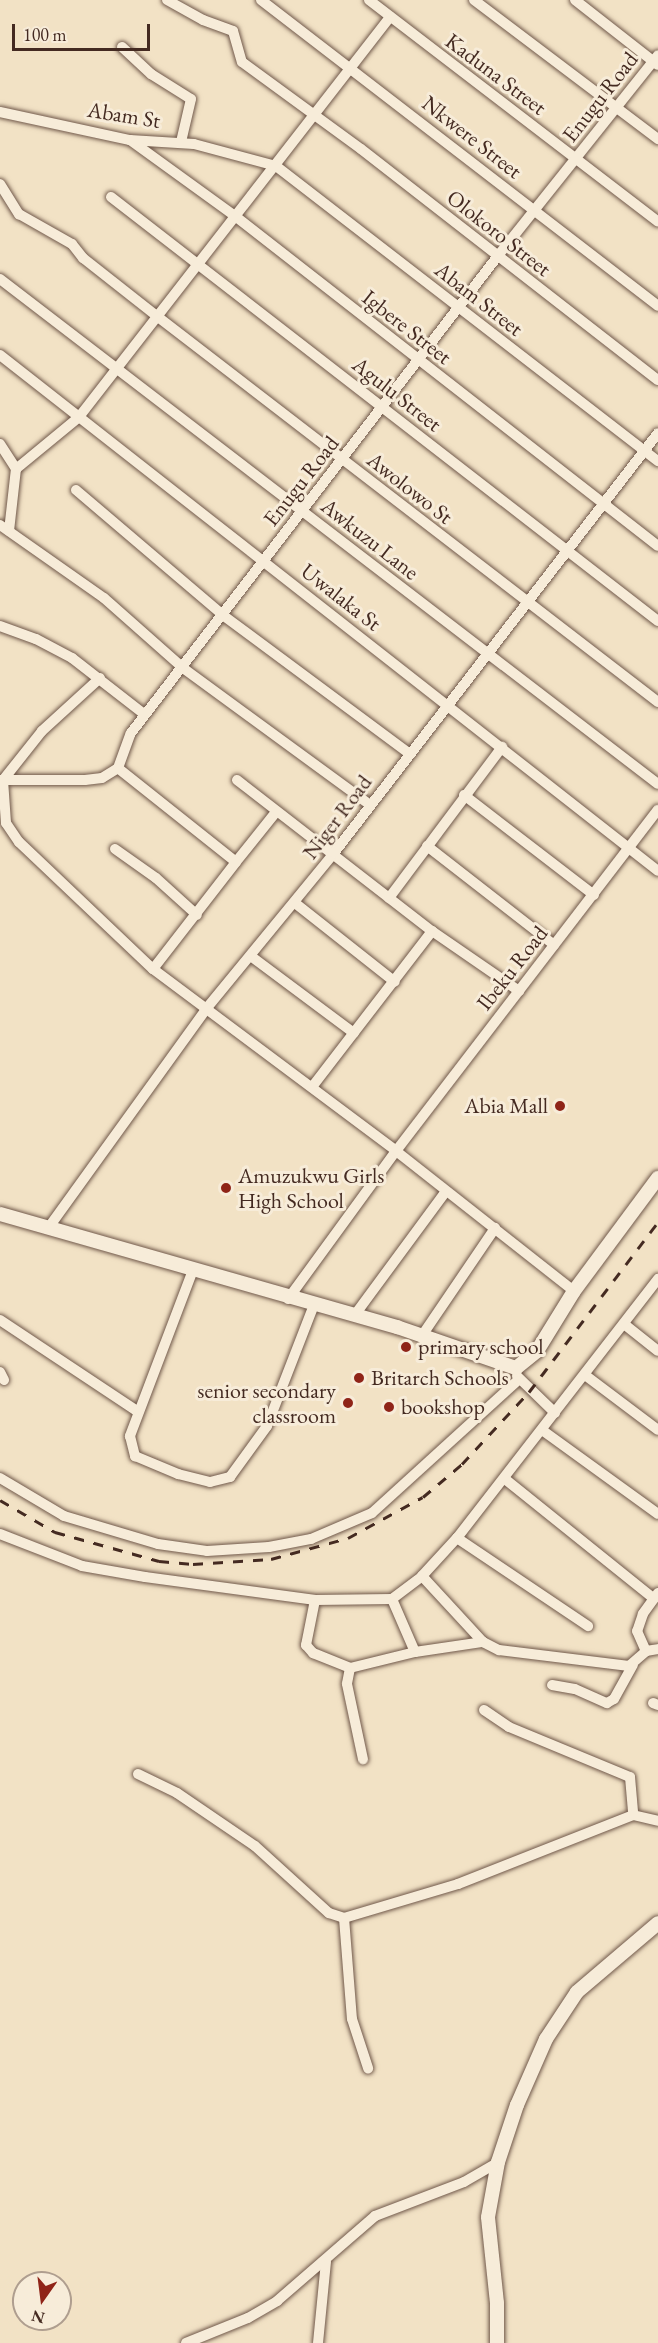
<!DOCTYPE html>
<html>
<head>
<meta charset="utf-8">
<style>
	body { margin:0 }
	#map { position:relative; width:658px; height:2343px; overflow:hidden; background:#f2e2c5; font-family:"EB Garamond",serif }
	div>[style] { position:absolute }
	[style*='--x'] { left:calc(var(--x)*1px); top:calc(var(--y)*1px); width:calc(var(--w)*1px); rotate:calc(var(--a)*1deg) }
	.roads { filter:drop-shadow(0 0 2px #70584a) drop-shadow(0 0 2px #70584a) }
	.street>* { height:10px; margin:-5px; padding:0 5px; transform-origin:5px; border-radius:5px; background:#f7ecd9 }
	.secondary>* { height:14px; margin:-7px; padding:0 7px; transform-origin:7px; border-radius:7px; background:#f7ecd9 }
	.rail>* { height:3px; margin-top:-1.5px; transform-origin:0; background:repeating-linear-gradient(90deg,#442a21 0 10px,transparent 0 20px) }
	.dots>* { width:16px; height:16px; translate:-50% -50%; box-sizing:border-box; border:3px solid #f7ecd9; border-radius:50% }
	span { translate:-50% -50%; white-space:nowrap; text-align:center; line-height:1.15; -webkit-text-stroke:6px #f7ecd9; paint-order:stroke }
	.street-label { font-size:22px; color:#442a21 }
	.poi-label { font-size:22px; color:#442a21 }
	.right { translate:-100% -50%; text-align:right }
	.left { translate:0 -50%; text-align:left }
	.north { position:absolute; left:12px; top:2271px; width:60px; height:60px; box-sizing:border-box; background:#f7ecd9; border:2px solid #af9e8f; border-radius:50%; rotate:194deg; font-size:16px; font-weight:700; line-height:24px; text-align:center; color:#442a21 }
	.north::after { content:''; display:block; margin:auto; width:21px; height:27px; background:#8f2418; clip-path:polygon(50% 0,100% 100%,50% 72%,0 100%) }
	.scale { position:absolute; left:12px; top:24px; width:138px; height:27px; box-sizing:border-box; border:3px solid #442a21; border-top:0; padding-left:8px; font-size:18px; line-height:21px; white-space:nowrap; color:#442a21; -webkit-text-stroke:4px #f7ecd9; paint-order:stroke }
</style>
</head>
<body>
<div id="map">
	<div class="roads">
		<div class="street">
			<i style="--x:167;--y:0;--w:41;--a:29.1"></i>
			<i style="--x:203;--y:20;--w:32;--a:20"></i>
			<i style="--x:233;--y:31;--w:32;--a:74"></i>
			<i style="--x:242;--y:62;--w:147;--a:36.2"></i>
			<i style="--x:361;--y:149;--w:376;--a:37.9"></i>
			<i style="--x:261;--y:0;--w:501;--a:37.62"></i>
			<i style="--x:369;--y:0;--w:364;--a:37.5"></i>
			<i style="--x:474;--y:0;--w:231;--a:37.1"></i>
			<i style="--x:575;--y:0;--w:105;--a:38.1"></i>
			<i style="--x:122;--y:47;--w:40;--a:43"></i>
			<i style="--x:151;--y:74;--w:47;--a:32"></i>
			<i style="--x:191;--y:99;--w:44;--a:103.1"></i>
			<i style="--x:0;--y:112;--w:133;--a:12.2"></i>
			<i style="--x:130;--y:140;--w:64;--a:3.6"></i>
			<i style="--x:194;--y:144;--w:85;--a:15"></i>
			<i style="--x:276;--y:166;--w:483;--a:37.7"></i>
			<i style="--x:130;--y:140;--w:130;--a:35.9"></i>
			<i style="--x:235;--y:216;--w:536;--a:37.96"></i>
			<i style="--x:0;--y:184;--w:36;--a:58"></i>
			<i style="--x:19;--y:214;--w:61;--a:29.5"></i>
			<i style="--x:72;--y:244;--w:18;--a:52"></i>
			<i style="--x:83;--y:258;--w:95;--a:38.2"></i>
			<i style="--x:158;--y:317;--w:631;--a:37.6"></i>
			<i style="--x:111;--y:197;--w:692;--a:37.78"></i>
			<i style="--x:0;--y:279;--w:829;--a:37.51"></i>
			<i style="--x:0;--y:355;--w:836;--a:38.1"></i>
			<i style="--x:0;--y:444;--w:30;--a:57"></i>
			<i style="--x:76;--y:490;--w:194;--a:40.4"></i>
			<i style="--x:224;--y:616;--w:232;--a:36.6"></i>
			<i style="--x:0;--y:525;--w:127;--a:35.1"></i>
			<i style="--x:104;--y:598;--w:106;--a:41.5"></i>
			<i style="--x:183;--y:668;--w:232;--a:36.2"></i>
			<i style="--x:9;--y:531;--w:62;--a:-83.6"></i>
			<i style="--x:16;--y:469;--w:82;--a:-39.5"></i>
			<i style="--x:79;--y:417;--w:507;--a:-52.13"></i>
			<i style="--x:0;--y:626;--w:38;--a:20"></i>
			<i style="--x:36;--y:639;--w:41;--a:27.8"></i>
			<i style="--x:72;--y:658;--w:91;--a:37.9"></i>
			<i style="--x:100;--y:678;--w:79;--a:137.6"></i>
			<i style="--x:42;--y:731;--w:63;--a:128.5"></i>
			<i style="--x:3;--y:780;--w:43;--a:86"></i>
			<i style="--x:6;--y:823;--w:23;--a:56"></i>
			<i style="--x:19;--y:842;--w:185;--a:43.5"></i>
			<i style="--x:153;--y:969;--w:304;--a:36.8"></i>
			<i style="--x:396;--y:1151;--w:226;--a:38.2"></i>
			<i style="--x:0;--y:780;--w:85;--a:0"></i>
			<i style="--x:85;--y:780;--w:17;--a:-7"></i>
			<i style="--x:102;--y:778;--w:19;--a:-32"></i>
			<i style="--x:237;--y:780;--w:247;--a:37.8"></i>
			<i style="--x:432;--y:931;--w:106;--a:34.6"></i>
			<i style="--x:464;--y:795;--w:164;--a:37.6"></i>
			<i style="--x:276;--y:812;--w:64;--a:128.7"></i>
			<i style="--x:236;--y:862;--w:151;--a:-141.5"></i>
			<i style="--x:118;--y:768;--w:37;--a:-70"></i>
			<i style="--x:131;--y:733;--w:600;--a:-52.44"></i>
			<i style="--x:497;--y:257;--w:258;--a:-51.4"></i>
			<i style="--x:427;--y:846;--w:161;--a:37.9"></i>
			<i style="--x:115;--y:849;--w:50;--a:35.3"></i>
			<i style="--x:156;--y:878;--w:55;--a:42.1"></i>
			<i style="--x:389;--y:898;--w:189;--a:-53.2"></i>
			<i style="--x:295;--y:903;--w:127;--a:38.3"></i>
			<i style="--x:252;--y:957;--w:127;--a:36.7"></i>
			<i style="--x:153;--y:969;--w:135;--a:-52.2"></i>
			<i style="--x:312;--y:1087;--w:197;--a:-52.4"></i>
			<i style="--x:49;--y:1227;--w:269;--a:-54.2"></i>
			<i style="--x:206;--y:1009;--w:202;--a:-50.6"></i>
			<i style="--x:334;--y:853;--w:530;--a:-52.35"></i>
			<i style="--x:193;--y:1270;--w:178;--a:110.8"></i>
			<i style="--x:130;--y:1436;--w:21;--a:76"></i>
			<i style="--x:135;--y:1456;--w:47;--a:22.7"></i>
			<i style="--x:178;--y:1474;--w:33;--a:14"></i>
			<i style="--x:210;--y:1482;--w:21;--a:-14"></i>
			<i style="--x:230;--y:1477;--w:63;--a:-54"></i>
			<i style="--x:267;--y:1426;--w:130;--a:-68.8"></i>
			<i style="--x:288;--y:1299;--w:183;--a:-53.9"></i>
			<i style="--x:396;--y:1151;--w:430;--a:-52.5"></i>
			<i style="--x:354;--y:1316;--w:155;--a:-53.6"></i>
			<i style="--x:0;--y:1320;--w:164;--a:33.6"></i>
			<i style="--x:624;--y:1324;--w:43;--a:38.5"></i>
			<i style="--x:421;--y:1337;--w:132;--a:-55.8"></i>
			<i style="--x:0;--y:1372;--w:9;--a:63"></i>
			<i style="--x:585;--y:1375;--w:91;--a:37"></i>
			<i style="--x:517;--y:1376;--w:53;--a:44.2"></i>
			<i style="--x:542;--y:1430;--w:143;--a:35.9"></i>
			<i style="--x:0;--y:1478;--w:74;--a:30.7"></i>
			<i style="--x:64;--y:1516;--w:98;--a:16.6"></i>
			<i style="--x:158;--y:1544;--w:49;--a:8.1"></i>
			<i style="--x:207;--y:1551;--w:62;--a:-3.7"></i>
			<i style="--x:269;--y:1547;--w:43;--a:-10.8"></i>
			<i style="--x:311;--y:1539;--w:66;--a:-23.1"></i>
			<i style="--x:372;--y:1513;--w:196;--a:-42.3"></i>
			<i style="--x:505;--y:1479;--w:191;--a:38.8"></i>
			<i style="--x:0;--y:1534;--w:88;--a:21.3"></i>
			<i style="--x:82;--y:1566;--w:64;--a:9.9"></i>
			<i style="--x:145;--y:1577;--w:172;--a:7.7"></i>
			<i style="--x:315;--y:1600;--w:77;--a:-0.7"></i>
			<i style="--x:392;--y:1599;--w:38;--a:-37"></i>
			<i style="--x:422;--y:1576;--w:52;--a:-47.4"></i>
			<i style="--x:457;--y:1538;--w:328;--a:-52.2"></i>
			<i style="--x:457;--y:1538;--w:158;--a:33.9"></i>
			<i style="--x:422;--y:1576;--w:90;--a:47.3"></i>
			<i style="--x:483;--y:1642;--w:18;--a:27"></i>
			<i style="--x:499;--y:1650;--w:131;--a:7"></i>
			<i style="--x:629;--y:1666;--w:23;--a:-41"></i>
			<i style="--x:658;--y:1593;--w:26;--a:126"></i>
			<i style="--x:643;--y:1614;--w:18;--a:109"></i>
			<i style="--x:637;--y:1631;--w:22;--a:66"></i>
			<i style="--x:646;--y:1651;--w:12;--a:-9"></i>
			<i style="--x:315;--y:1600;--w:46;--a:101.3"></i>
			<i style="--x:306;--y:1645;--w:11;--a:49"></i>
			<i style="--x:313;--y:1653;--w:40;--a:22"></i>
			<i style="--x:350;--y:1668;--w:67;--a:-13.8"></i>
			<i style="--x:415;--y:1652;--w:58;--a:-113.5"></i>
			<i style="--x:415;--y:1652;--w:69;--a:-8.4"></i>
			<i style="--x:350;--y:1668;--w:16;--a:101"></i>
			<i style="--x:347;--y:1684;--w:77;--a:78"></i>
			<i style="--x:552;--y:1685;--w:23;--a:10"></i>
			<i style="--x:575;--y:1689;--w:35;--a:24"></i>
			<i style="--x:607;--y:1703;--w:8;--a:-30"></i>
			<i style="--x:614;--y:1699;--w:39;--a:-61"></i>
			<i style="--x:653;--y:1703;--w:5;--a:22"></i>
			<i style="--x:484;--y:1710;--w:30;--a:34"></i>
			<i style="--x:509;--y:1727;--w:131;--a:22.5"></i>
			<i style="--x:630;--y:1777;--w:38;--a:85"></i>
			<i style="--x:138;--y:1774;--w:43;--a:26"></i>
			<i style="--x:177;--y:1793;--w:94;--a:34.2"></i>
			<i style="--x:255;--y:1846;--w:100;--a:42.2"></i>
			<i style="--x:329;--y:1913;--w:16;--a:18"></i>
			<i style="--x:344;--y:1918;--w:119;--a:-16.6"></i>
			<i style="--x:458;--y:1884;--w:188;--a:-21.5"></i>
			<i style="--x:633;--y:1815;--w:26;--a:13"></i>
			<i style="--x:344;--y:1918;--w:101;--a:85.5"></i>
			<i style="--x:352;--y:2019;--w:52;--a:71.9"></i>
			<i style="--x:186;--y:2343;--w:67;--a:-22"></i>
			<i style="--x:248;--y:2318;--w:34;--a:-30"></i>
			<i style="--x:277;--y:2301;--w:130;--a:-40.9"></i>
			<i style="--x:375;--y:2216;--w:95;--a:-20.9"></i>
			<i style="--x:464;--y:2182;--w:39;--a:-30"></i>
			<i style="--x:318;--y:2343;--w:82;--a:-84.4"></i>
		</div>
		<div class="secondary">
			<i style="--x:0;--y:1214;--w:413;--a:15.9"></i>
			<i style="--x:397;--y:1327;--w:126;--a:19"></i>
			<i style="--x:516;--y:1368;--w:27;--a:-39"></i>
			<i style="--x:537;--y:1351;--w:70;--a:-58.3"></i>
			<i style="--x:574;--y:1291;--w:141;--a:-53.4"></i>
			<i style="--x:497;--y:2343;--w:40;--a:-90"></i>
			<i style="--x:497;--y:2303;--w:86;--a:-96"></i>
			<i style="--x:488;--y:2217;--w:56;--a:-79.7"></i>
			<i style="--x:498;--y:2162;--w:60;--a:-71.6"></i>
			<i style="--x:517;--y:2105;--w:72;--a:-66.3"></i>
			<i style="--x:546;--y:2039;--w:56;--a:-56.6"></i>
			<i style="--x:577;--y:1992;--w:106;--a:-40.4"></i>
		</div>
	</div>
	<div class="rail">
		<i style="--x:0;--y:1500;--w:64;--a:30.2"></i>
		<i style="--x:55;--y:1532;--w:108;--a:15.6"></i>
		<i style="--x:159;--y:1561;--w:34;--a:5"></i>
		<i style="--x:193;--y:1564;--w:78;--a:-3.7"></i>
		<i style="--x:271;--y:1559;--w:80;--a:-15.3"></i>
		<i style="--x:348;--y:1538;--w:85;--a:-28.7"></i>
		<i style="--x:423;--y:1497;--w:51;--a:-40.2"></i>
		<i style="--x:462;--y:1464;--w:98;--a:-47.1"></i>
		<i style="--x:529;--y:1392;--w:213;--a:-52.8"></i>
	</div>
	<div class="dots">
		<i style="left:560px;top:1106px;background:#8f2418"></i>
		<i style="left:226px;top:1188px;background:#8f2418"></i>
		<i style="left:406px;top:1347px;background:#8f2418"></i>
		<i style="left:359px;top:1378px;background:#8f2418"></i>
		<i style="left:348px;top:1403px;background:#8f2418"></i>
		<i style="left:389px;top:1407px;background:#8f2418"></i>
	</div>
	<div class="street-label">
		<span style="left:496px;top:74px;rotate:37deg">Kaduna Street</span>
		<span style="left:600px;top:97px;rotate:-52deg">Enugu Road</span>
		<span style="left:124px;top:115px;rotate:9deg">Abam St</span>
		<span style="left:472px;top:137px;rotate:38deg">Nkwere Street</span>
		<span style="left:499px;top:233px;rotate:38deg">Olokoro Street</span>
		<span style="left:479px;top:299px;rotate:38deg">Abam Street</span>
		<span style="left:407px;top:327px;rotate:38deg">Igbere Street</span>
		<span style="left:397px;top:394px;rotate:38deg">Agulu Street</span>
		<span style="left:301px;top:481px;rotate:-52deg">Enugu Road</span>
		<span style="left:410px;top:488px;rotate:38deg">Awolowo St</span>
		<span style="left:370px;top:539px;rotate:38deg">Awkuzu Lane</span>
		<span style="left:341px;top:597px;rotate:38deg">Uwalaka St</span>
		<span style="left:337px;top:817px;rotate:-53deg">Niger Road</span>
		<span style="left:512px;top:968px;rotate:-52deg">Ibeku Road</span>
	</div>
	<div class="poi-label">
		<span class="right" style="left:548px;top:1106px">Abia Mall</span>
		<span class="left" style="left:238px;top:1188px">Amuzukwu Girls<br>High School</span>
		<span class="left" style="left:418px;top:1347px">primary school</span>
		<span class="left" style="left:371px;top:1378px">Britarch Schools</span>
		<span class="right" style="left:336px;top:1403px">senior secondary<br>classroom</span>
		<span class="left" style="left:401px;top:1407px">bookshop</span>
	</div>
	<div class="north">N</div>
	<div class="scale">100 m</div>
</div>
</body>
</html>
